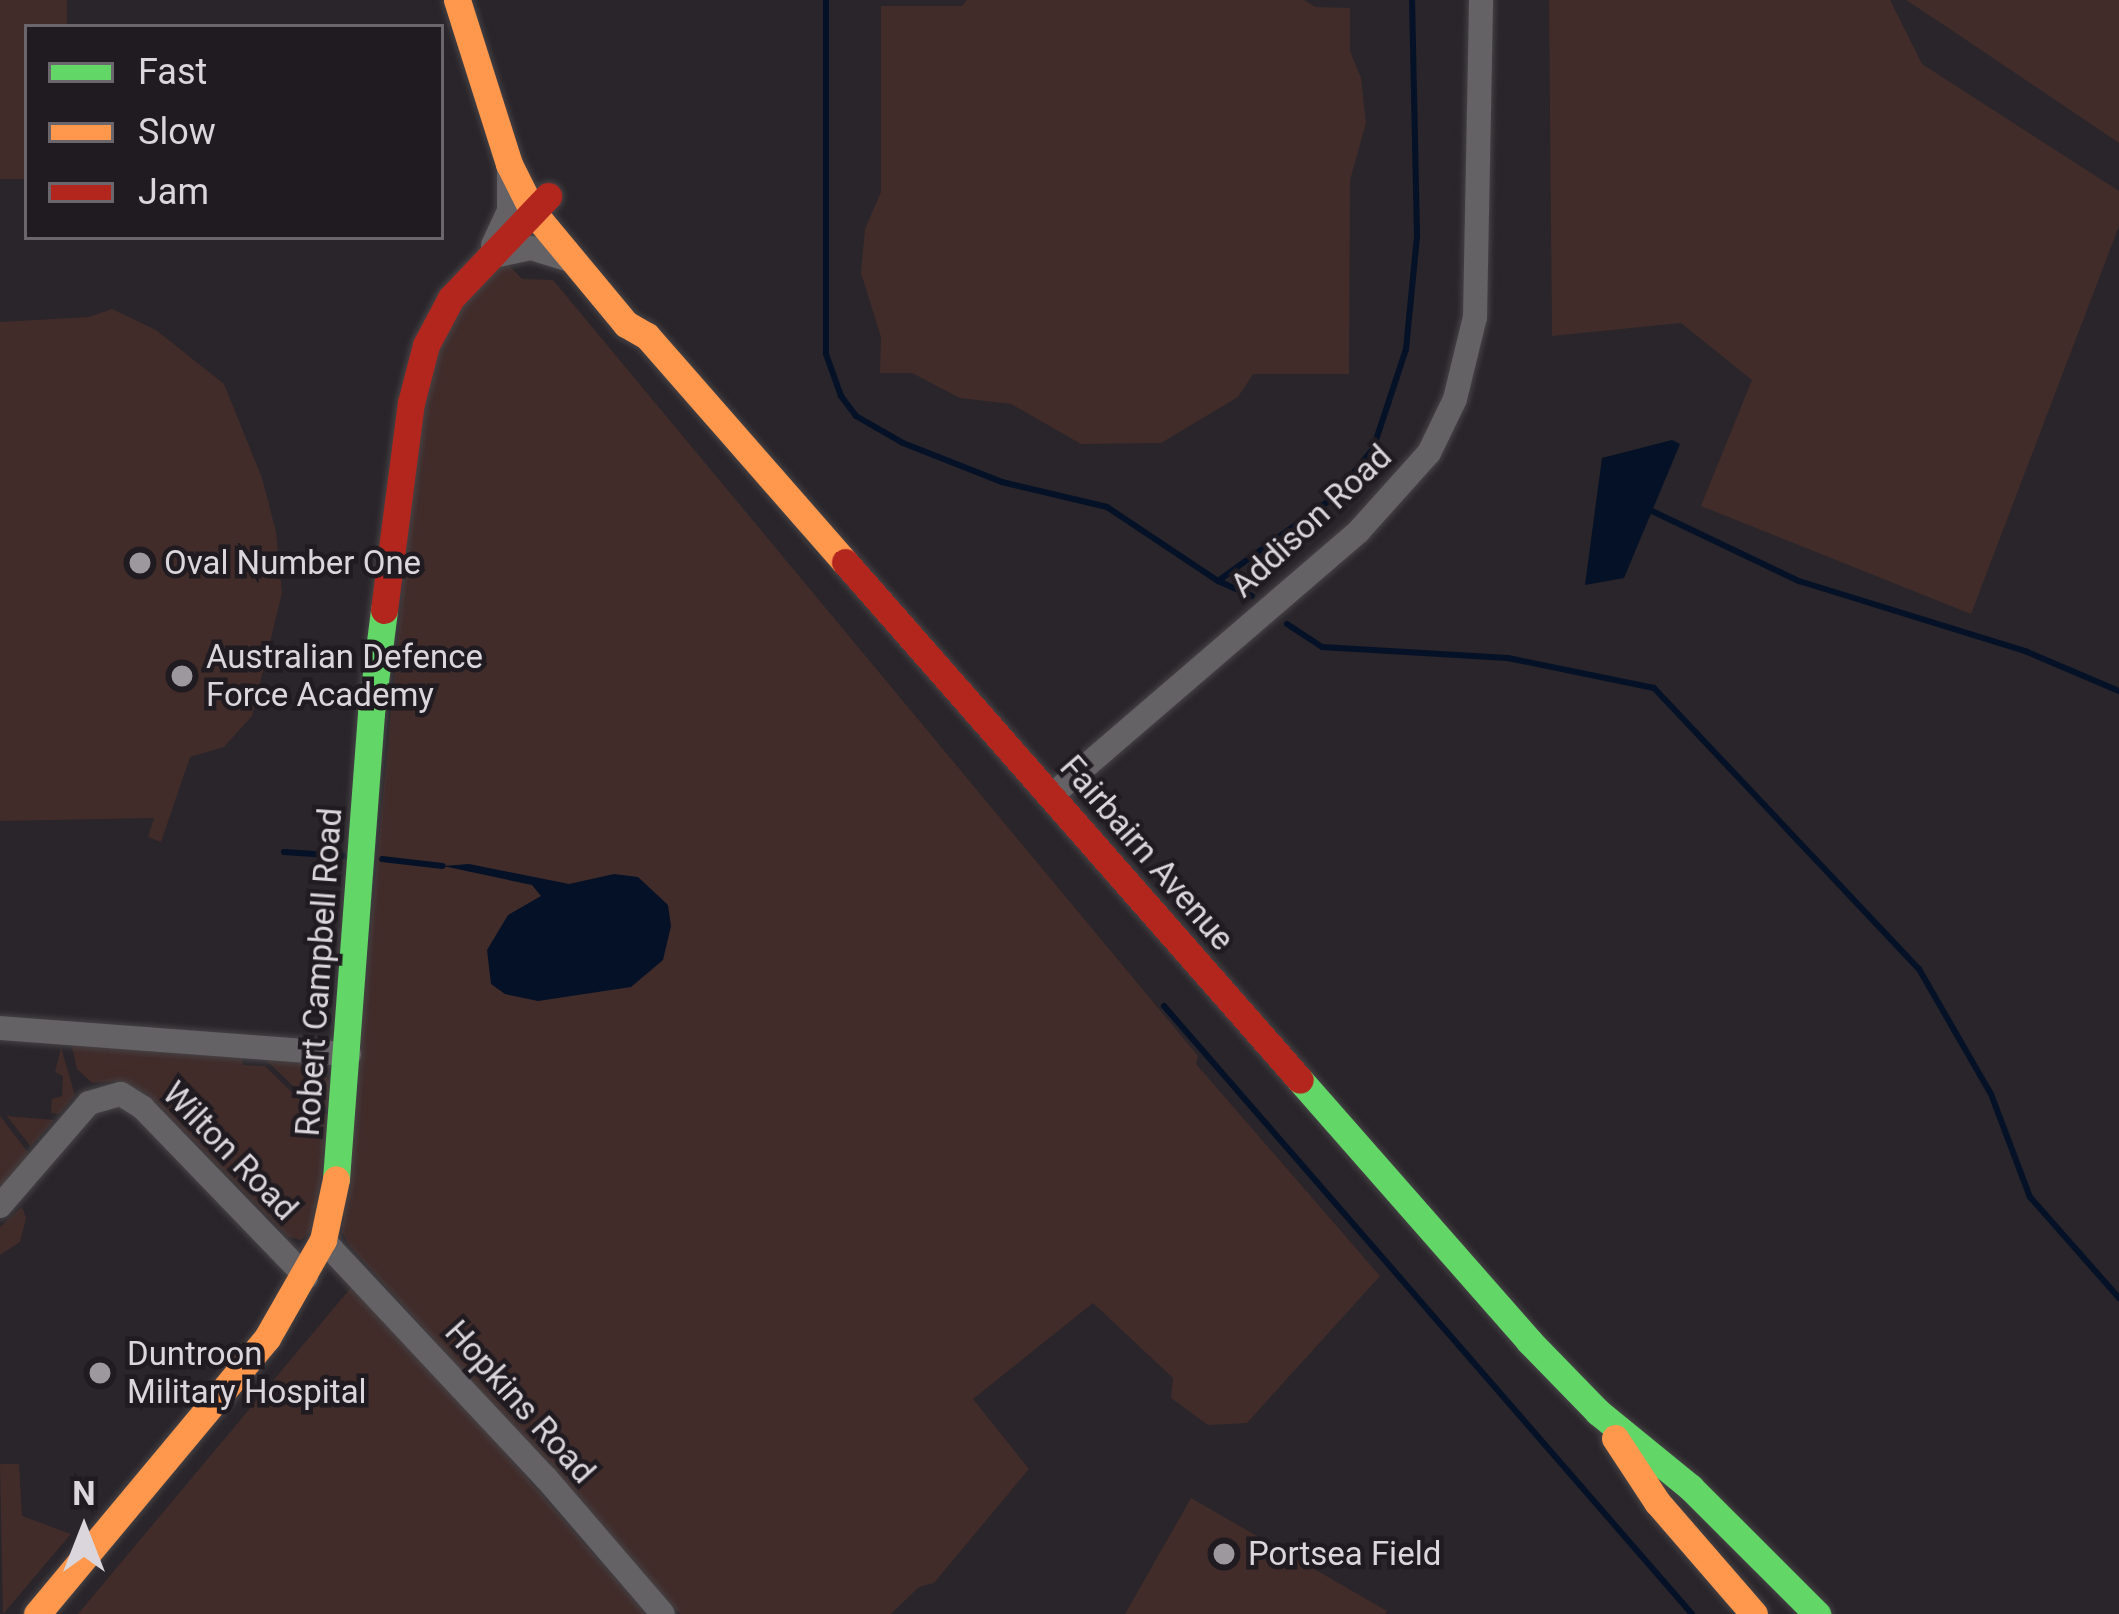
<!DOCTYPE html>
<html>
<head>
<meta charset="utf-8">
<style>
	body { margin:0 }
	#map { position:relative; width:2119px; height:1614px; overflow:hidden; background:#29252a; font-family:Roboto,sans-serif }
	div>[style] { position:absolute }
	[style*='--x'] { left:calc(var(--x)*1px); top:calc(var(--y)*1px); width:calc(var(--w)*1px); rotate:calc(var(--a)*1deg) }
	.green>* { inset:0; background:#412c2a }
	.water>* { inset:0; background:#051126 }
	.stream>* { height:6px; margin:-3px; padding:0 3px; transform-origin:3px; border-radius:3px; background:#051126 }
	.roads { filter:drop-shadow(0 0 3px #464346) drop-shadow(0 0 3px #464346) }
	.street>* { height:24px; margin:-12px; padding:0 12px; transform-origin:12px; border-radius:12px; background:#646265 }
	.fast>* { height:27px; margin:-13.5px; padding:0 13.5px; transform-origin:13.5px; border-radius:13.5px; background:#63d668 }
	.slow>* { height:27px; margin:-13.5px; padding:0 13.5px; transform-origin:13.5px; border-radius:13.5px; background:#ff974d }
	.jam>* { height:27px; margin:-13.5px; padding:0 13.5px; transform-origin:13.5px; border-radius:13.5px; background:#b3261e }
	.dots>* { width:33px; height:33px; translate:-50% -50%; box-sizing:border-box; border:6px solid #201b21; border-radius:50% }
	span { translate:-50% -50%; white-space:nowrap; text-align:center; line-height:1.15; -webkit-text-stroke:9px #201b21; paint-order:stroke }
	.street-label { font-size:33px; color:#dad6db }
	.poi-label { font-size:33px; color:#dad6db }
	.left { translate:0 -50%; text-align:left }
	.legend { position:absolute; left:24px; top:24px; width:420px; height:216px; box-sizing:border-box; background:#201b21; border:3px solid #6a666b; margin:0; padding:15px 21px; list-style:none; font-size:36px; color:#dad6db }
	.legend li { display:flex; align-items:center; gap:24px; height:60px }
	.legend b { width:60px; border:3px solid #6a666b }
	.north { position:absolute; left:24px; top:1470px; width:120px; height:120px; -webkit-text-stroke:9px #201b21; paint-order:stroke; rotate:0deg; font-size:33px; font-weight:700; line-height:48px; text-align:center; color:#dad6db }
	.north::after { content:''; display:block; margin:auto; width:42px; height:54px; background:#dad6db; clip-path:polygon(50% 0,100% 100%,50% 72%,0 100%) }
</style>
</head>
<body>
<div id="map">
	<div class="green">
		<i style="clip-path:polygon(0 0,67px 0,67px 27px,27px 27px,27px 179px,0 179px)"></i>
		<i style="clip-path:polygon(967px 0,1304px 0,1315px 7px,1350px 8px,1350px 51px,1361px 78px,1366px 123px,1350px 180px,1349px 374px,1253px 374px,1238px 397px,1161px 443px,1081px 444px,1011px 404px,960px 398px,912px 373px,880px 373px,881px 337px,861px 273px,865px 229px,881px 192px,881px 6px,962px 6px)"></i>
		<i style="clip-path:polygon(1549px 0,1890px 0,1922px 64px,2119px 191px,2119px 226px,1971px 614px,1701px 506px,1752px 380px,1681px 323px,1552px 336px)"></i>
		<i style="clip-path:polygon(1906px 0,2119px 0,2119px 143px,1950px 29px)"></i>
		<i style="clip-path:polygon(506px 262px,522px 279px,553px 280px,1198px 1056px,1196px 1064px,1380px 1276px,1247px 1423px,1208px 1425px,1171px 1398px,1173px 1378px,1093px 1303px,973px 1399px,1029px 1469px,934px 1583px,919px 1587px,891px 1614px,680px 1614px,349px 1245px,342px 1232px,421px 393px,458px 305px)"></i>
		<i style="clip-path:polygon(112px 309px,156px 330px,224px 384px,262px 478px,276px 532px,282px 593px,252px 716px,224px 747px,190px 757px,161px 842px,148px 837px,154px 818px,0 821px,0 322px,89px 317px)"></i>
		<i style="clip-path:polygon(71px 1043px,241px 1056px,243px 1065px,265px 1066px,312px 1112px,329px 1114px,315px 1229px,301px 1240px,288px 1237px,147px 1094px,121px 1081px,92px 1083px,77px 1069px)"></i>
		<i style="clip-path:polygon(61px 1048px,75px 1095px,59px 1114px,51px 1113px,52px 1099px,62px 1096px,63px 1076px,55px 1072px)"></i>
		<i style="clip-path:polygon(250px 1056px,313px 1065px,329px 1080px,334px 1095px,329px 1108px,314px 1106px,267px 1061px)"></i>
		<i style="clip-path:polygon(0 1116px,30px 1155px,0 1190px)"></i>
		<i style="clip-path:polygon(7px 1116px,54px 1120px,31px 1147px)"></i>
		<i style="clip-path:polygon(22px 1207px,26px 1218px,20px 1242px,0 1255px,0 1227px)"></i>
		<i style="clip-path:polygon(354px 1284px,358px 1285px,646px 1614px,78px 1614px)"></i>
		<i style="clip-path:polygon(0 1464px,19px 1464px,22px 1516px,71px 1534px,3px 1614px)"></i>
		<i style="clip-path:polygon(1191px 1498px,1387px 1611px,1385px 1614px,1125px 1614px)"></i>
	</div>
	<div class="water">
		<i style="clip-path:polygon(1672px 440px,1680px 444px,1624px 578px,1585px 585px,1602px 458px)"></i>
		<i style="clip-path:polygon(469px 864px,569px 884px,614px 874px,638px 877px,668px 905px,671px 926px,663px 960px,631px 987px,538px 1001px,505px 994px,491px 984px,487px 950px,508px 915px,541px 896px,532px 885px,443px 866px)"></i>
	</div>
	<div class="stream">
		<i style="--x:826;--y:0;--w:354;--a:90"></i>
		<i style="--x:826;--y:354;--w:45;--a:70.3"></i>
		<i style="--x:841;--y:396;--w:25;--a:53"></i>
		<i style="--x:856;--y:416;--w:54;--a:29.9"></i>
		<i style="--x:903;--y:443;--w:106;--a:21.5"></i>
		<i style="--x:1002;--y:482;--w:108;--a:13.4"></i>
		<i style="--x:1107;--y:507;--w:133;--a:33.7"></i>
		<i style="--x:1218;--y:581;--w:143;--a:-35.9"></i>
		<i style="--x:1334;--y:497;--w:62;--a:-50.9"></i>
		<i style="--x:1373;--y:449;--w:105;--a:-71.7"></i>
		<i style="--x:1406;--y:349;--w:114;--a:-84.4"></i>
		<i style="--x:1417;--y:236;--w:236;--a:-91.2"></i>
		<i style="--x:1652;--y:511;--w:163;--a:25.5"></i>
		<i style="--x:1799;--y:581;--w:237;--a:17.2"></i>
		<i style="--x:2025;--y:651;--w:102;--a:23.1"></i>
		<i style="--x:1218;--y:581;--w:37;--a:24"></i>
		<i style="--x:1287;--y:624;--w:42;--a:33.3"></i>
		<i style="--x:1322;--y:647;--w:186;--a:3.4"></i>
		<i style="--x:1508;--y:658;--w:149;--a:11.6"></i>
		<i style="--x:1654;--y:688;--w:386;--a:46.7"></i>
		<i style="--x:1919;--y:969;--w:144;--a:60.1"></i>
		<i style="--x:1991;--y:1094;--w:110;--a:69.3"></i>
		<i style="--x:2030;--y:1197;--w:135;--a:48.6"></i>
		<i style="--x:284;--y:852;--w:60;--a:3.8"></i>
		<i style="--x:382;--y:859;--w:61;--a:6.5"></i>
		<i style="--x:1164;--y:1006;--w:805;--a:49.03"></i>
	</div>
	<div class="roads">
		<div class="street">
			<i style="--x:493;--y:245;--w:38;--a:-65"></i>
			<i style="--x:509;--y:211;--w:42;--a:-90"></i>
			<i style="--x:489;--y:257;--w:43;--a:-12.1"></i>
			<i style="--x:531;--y:248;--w:39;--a:17"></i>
			<i style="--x:1051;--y:796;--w:405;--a:-40.7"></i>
			<i style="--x:1358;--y:532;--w:106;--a:-48.1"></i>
			<i style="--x:1429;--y:453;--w:60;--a:-64.3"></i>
			<i style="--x:1455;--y:399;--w:84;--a:-76.3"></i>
			<i style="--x:1475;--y:317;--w:317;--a:-88.9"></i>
			<i style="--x:0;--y:1028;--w:350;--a:4.3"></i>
			<i style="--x:0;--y:1206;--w:136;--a:-49.2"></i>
			<i style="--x:89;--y:1103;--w:33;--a:-16"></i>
			<i style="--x:121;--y:1094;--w:26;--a:32"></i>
			<i style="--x:143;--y:1108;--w:235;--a:46"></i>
			<i style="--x:323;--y:1240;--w:326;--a:46.9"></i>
			<i style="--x:546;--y:1478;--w:179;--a:49.3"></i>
		</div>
		<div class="fast">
			<i style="--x:1300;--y:1080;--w:347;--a:48.7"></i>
			<i style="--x:1529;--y:1341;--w:99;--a:45.8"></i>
			<i style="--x:1598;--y:1412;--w:119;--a:39.2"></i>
			<i style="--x:1690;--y:1487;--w:180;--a:45"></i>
			<i style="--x:336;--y:1179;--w:467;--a:-85.7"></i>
			<i style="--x:371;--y:713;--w:104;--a:-82.8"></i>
		</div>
		<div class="slow">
			<i style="--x:457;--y:0;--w:172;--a:72.4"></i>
			<i style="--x:509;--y:164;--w:54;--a:63.4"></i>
			<i style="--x:533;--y:212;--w:146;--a:50.3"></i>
			<i style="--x:626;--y:324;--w:24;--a:30"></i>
			<i style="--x:647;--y:336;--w:300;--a:48.8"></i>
			<i style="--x:1615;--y:1438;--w:77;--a:56.7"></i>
			<i style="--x:1657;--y:1502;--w:148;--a:49.1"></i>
			<i style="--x:37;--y:1614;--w:359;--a:-50.2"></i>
			<i style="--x:267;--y:1338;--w:113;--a:-60.3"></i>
			<i style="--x:323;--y:1240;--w:62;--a:-78"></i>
		</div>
		<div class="jam">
			<i style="--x:845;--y:562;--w:689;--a:48.7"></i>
			<i style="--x:384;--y:610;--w:209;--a:-82.6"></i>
			<i style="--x:411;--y:403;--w:60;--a:-75.5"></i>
			<i style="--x:426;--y:345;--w:53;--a:-62"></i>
			<i style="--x:451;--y:298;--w:141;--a:-46.4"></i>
		</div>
	</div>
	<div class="dots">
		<i style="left:140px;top:563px;background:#9c989d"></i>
		<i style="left:182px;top:676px;background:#9c989d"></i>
		<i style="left:100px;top:1373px;background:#9c989d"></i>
		<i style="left:1224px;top:1554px;background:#9c989d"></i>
	</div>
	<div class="street-label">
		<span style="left:1311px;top:521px;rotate:-43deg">Addison Road</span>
		<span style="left:1147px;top:853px;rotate:49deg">Fairbairn Avenue</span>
		<span style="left:319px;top:972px;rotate:-86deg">Robert Campbell Road</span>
		<span style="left:230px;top:1151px;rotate:46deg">Wilton Road</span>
		<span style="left:520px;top:1402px;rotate:48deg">Hopkins Road</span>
	</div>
	<div class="poi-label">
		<span class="left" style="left:164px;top:563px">Oval Number One</span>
		<span class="left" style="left:206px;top:676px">Australian Defence<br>Force Academy</span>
		<span class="left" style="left:127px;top:1373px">Duntroon<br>Military Hospital</span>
		<span class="left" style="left:1248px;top:1554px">Portsea Field</span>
	</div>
	<ul class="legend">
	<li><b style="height:15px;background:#63d668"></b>Fast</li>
	<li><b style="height:15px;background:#ff974d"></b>Slow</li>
	<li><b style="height:15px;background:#b3261e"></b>Jam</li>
	</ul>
	<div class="north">N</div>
</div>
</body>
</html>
